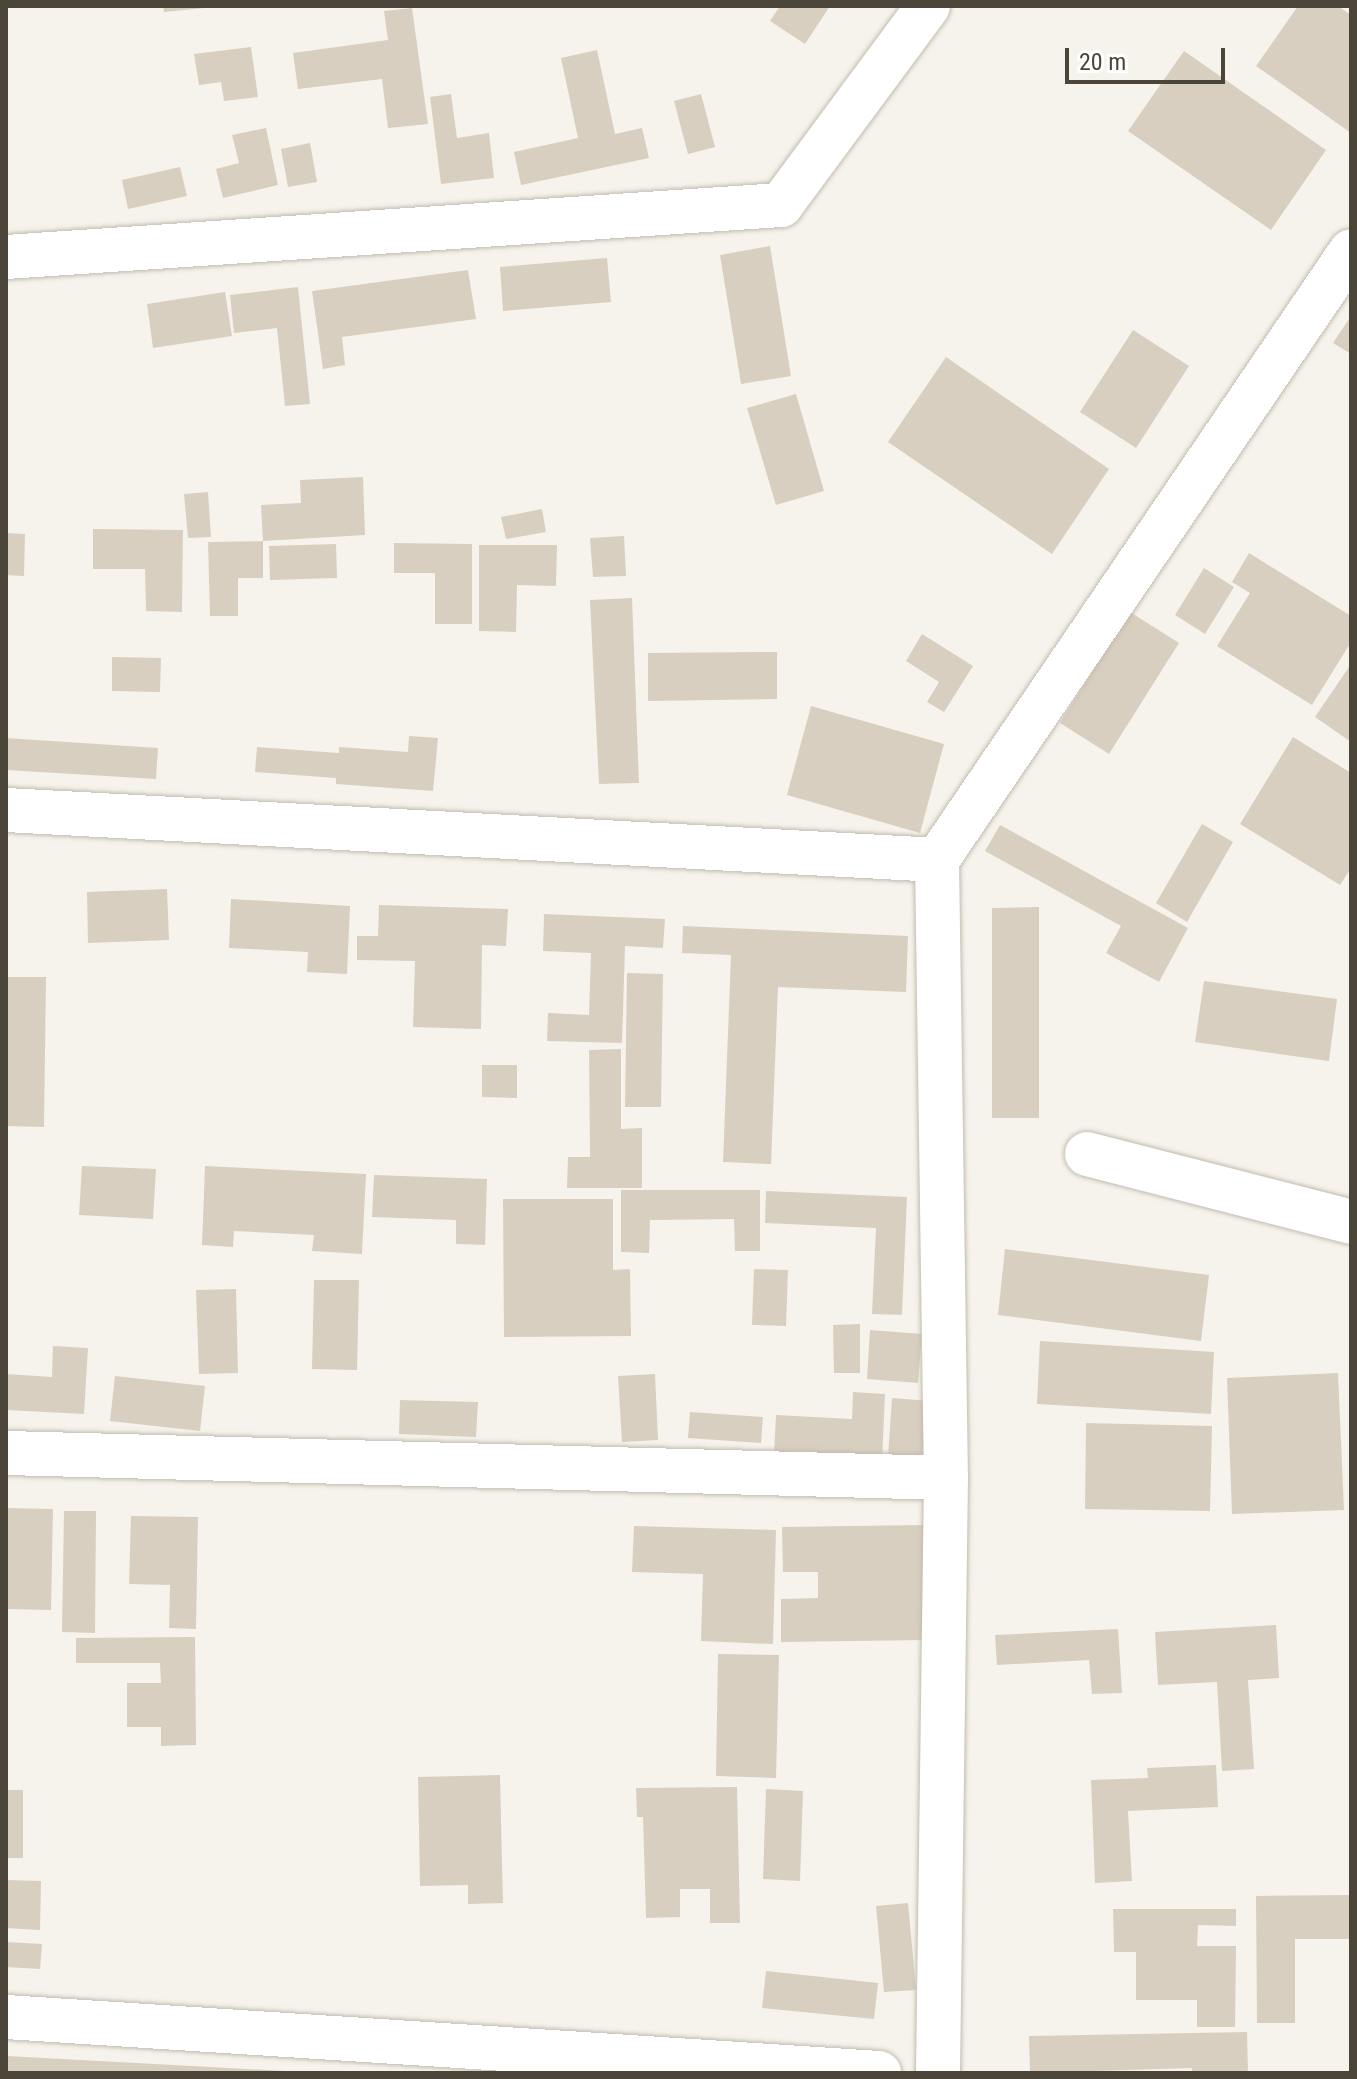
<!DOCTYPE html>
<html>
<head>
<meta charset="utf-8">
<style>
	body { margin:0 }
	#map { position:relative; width:1357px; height:2079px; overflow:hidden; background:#f6f3ec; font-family:"Roboto Condensed",sans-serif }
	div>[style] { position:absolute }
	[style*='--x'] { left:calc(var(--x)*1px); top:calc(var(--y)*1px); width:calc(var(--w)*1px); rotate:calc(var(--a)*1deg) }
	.building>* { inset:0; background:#d8cfc1 }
	.roads { filter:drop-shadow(0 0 2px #c2bbae) drop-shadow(0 0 2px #c2bbae) }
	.street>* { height:44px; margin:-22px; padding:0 22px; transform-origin:22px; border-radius:22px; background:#fff }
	span { translate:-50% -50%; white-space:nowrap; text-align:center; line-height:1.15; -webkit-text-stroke:8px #fff; paint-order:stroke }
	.frame { position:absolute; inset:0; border:8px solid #4b4439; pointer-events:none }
	.scale { position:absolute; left:1065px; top:48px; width:160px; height:36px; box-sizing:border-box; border:4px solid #4b4439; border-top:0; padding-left:10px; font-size:24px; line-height:28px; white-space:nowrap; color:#4b4439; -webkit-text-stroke:6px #fff; paint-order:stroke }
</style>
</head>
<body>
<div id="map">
	<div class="building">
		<i style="clip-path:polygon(163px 6px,204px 6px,204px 8px,164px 12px)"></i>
		<i style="clip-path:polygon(780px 6px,830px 6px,805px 44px,770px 21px)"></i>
		<i style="clip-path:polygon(1298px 6px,1338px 6px,1351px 15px,1351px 133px,1256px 66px)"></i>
		<i style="clip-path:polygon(412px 8px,428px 124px,388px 128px,382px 79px,298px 89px,293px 53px,388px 40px,384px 11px)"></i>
		<i style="clip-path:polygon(251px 47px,258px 97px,224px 101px,221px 82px,199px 85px,194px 54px)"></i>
		<i style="clip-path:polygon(597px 50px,615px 134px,642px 128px,649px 158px,521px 185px,514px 152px,578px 138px,561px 58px)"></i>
		<i style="clip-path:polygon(1184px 51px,1326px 150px,1271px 230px,1128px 131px)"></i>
		<i style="clip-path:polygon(451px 94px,457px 138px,489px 133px,494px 178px,441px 184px,430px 97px)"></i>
		<i style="clip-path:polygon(701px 94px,715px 147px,688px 154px,674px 101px)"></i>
		<i style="clip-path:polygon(266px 128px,278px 185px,223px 198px,216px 169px,239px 163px,232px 135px)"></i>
		<i style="clip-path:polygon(310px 143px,317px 182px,288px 187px,281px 149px)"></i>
		<i style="clip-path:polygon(180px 167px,187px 196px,128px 209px,122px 180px)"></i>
		<i style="clip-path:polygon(770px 246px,791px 376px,741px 384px,720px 255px)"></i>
		<i style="clip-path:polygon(607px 258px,611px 302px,503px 311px,500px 267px)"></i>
		<i style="clip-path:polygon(468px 270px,476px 319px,342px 337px,345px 365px,323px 369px,312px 291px)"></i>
		<i style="clip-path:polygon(298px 287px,310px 404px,285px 406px,277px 328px,234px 333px,230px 295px)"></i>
		<i style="clip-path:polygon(225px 292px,232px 336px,153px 348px,147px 304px)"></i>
		<i style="clip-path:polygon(1351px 316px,1351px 354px,1333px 343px)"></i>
		<i style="clip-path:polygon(1133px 330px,1189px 366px,1136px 448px,1080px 412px)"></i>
		<i style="clip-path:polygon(946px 357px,1109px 469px,1052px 554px,888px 442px)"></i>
		<i style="clip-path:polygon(796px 394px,824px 491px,776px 505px,747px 408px)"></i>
		<i style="clip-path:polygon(363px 477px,365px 535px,263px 541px,261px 505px,301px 503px,300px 480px)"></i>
		<i style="clip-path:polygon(208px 492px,211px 537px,188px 538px,184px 494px)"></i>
		<i style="clip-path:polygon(542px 509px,546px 532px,506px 539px,501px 517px)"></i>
		<i style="clip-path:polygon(93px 529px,183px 530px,182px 612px,146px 611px,145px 569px,93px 569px)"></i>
		<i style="clip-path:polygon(6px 533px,25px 534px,24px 576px,6px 575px)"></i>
		<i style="clip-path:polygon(624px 536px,626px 576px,593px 577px,590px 538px)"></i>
		<i style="clip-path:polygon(263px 541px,263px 578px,238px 578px,238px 616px,210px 616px,208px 542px)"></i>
		<i style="clip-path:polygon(394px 543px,472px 544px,472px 624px,435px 624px,435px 573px,394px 573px)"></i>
		<i style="clip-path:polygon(336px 544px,337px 578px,270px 580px,269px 546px)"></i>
		<i style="clip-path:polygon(479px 545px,557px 545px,556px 586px,517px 585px,516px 632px,479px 631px)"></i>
		<i style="clip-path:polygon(1249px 553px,1351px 616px,1351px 642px,1312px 705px,1217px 646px,1250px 593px,1232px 582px)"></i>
		<i style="clip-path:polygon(1204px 568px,1234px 587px,1205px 634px,1175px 615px)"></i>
		<i style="clip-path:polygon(632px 598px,639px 783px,599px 784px,590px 600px)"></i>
		<i style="clip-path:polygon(1130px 612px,1179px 643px,1109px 754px,1060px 723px)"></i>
		<i style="clip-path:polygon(922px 634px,973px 666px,944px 712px,927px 702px,939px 682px,906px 661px)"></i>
		<i style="clip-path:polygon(777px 652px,777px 699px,648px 701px,648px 653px)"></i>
		<i style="clip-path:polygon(112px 657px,161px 658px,160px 692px,112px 691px)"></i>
		<i style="clip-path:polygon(1351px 664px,1351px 742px,1315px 717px)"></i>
		<i style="clip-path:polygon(811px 706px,944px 744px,920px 833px,787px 795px)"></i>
		<i style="clip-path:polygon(409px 736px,438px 738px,433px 791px,336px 784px,336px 778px,255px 772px,257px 747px,339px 753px,339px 747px,408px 752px)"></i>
		<i style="clip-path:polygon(1293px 737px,1351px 773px,1351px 868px,1340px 885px,1240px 824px)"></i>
		<i style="clip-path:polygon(6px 738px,158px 748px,156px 779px,6px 770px)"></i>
		<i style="clip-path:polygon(1202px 824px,1233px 842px,1187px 922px,1156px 903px)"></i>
		<i style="clip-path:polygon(1000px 825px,1188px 928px,1159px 982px,1106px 953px,1121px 926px,985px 851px)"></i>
		<i style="clip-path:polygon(167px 889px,169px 940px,88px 943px,87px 892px)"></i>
		<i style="clip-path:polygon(231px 899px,350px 906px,347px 974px,307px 972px,308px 952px,229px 948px)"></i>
		<i style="clip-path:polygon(379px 905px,508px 909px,506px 946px,482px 945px,481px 1029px,413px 1027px,415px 961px,357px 960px,357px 936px,378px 936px)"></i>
		<i style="clip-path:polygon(1039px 907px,1039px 1118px,992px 1118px,992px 908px)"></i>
		<i style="clip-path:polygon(544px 914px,665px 919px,663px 948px,625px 946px,622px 1043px,547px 1041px,548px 1013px,589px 1015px,591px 953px,543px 951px)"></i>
		<i style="clip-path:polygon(683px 926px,908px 936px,906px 992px,778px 987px,771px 1164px,723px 1162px,731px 955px,682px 953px)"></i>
		<i style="clip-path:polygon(627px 973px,663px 974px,661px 1107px,625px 1107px)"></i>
		<i style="clip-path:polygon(6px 977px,46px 977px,44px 1127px,6px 1126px)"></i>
		<i style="clip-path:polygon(1204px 981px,1337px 999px,1329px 1061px,1195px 1042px)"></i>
		<i style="clip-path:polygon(621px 1049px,621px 1129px,642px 1128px,642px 1188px,567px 1188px,568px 1157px,590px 1157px,589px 1050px)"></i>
		<i style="clip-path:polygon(482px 1065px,517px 1065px,517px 1098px,482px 1097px)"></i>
		<i style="clip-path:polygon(82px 1166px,156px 1169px,153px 1219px,79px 1215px)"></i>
		<i style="clip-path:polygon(205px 1166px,366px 1174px,362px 1254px,312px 1251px,314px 1235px,234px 1231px,233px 1247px,202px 1245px)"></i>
		<i style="clip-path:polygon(374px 1175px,487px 1179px,485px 1245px,456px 1244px,456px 1220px,372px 1217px)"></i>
		<i style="clip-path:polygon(621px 1190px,760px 1190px,760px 1251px,735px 1251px,734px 1219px,650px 1220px,649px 1253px,621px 1252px)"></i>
		<i style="clip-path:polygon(766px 1191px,907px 1197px,902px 1315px,872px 1314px,876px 1228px,765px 1223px)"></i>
		<i style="clip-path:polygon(503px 1199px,613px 1199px,613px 1270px,630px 1269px,631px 1336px,504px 1337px)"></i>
		<i style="clip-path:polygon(1005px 1249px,1209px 1275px,1201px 1341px,998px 1315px)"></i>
		<i style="clip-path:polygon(754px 1269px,788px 1270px,786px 1326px,752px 1325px)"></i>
		<i style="clip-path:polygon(314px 1280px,359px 1280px,357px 1370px,312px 1369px)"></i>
		<i style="clip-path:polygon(236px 1289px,238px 1373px,199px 1374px,196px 1290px)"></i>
		<i style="clip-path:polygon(860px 1324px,860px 1373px,834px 1373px,833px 1325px)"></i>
		<i style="clip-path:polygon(870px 1330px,922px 1334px,918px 1383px,867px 1379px)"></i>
		<i style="clip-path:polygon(1040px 1341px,1214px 1352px,1211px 1414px,1037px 1404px)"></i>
		<i style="clip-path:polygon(53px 1346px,88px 1348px,84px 1414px,6px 1410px,6px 1374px,52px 1377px)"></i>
		<i style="clip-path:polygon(1338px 1373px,1344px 1510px,1232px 1514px,1227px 1378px)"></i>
		<i style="clip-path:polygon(655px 1374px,658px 1440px,622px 1442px,618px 1376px)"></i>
		<i style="clip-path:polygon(115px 1376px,205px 1386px,200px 1431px,110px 1421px)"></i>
		<i style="clip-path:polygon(853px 1392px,885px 1394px,882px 1461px,774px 1454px,776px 1415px,852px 1419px)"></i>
		<i style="clip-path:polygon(892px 1398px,930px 1401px,925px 1460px,888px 1456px)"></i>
		<i style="clip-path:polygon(400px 1400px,478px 1402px,476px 1437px,399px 1434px)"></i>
		<i style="clip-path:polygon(690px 1412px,763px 1417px,761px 1443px,688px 1438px)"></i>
		<i style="clip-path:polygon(1086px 1423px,1212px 1426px,1210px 1511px,1085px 1509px)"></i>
		<i style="clip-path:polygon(6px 1508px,53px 1509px,51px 1610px,6px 1609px)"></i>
		<i style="clip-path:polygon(64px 1511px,96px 1511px,95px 1633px,62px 1632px)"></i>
		<i style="clip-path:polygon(131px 1516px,198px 1517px,196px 1629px,169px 1628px,170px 1585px,129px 1584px)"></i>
		<i style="clip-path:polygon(923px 1525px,925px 1640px,781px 1642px,781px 1599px,818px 1598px,818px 1572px,783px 1572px,782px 1527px)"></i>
		<i style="clip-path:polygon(634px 1526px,776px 1530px,773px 1644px,701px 1641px,703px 1574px,632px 1572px)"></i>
		<i style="clip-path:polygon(1276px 1625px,1279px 1678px,1248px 1680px,1254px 1769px,1222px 1771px,1217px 1682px,1158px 1685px,1155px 1632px)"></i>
		<i style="clip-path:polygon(1118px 1629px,1122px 1693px,1092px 1694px,1089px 1660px,997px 1665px,995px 1635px)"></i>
		<i style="clip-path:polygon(195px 1637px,196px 1745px,161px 1746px,161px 1727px,127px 1727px,127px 1683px,161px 1683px,160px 1663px,76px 1663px,76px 1638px)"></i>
		<i style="clip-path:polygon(718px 1654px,779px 1655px,776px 1778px,716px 1776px)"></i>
		<i style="clip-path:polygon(1216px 1765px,1218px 1807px,1128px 1811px,1132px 1881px,1095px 1883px,1091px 1780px,1148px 1778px,1147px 1768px)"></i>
		<i style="clip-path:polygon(500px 1775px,503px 1903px,468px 1904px,468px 1885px,420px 1886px,418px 1777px)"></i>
		<i style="clip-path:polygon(737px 1787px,740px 1923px,710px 1923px,710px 1889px,680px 1889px,680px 1917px,646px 1918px,643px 1817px,637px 1817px,636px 1788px)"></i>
		<i style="clip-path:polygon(766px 1789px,803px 1791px,800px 1881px,763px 1879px)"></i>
		<i style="clip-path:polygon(6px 1790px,23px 1790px,23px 1858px,6px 1858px)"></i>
		<i style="clip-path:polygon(6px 1880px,41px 1881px,40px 1930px,6px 1928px)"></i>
		<i style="clip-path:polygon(1351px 1895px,1351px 1939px,1295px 1939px,1295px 2023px,1257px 2023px,1256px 1896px)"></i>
		<i style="clip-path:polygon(908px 1903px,916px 1990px,884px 1992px,876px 1906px)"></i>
		<i style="clip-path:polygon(1113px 1909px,1236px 1909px,1236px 1926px,1198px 1925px,1197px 1946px,1236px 1946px,1235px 2027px,1197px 2027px,1197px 2000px,1136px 2000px,1136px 1952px,1114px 1952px)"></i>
		<i style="clip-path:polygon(6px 1942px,42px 1944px,40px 1969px,6px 1967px)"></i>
		<i style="clip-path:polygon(766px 1971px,878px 1983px,874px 2019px,762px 2008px)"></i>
		<i style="clip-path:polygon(1247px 2032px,1248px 2073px,1192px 2073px,1192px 2068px,1030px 2073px,1029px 2036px)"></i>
		<i style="clip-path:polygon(7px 2056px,285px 2071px,285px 2073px,6px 2073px)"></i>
	</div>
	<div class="roads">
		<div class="street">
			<i style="--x:6;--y:257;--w:777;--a:-3.84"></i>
			<i style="--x:781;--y:205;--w:247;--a:-53.5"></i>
			<i style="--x:6;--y:810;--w:932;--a:3.07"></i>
			<i style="--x:937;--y:860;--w:618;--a:89.17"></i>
			<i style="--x:946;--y:1478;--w:595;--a:90.77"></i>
			<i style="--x:937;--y:860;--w:736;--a:-55.79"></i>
			<i style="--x:1087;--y:1154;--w:273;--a:14.4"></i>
			<i style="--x:6;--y:1453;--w:940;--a:1.52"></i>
			<i style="--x:6;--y:2017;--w:875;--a:3.67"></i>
		</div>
	</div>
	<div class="frame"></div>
	<div class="scale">20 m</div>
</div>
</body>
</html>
